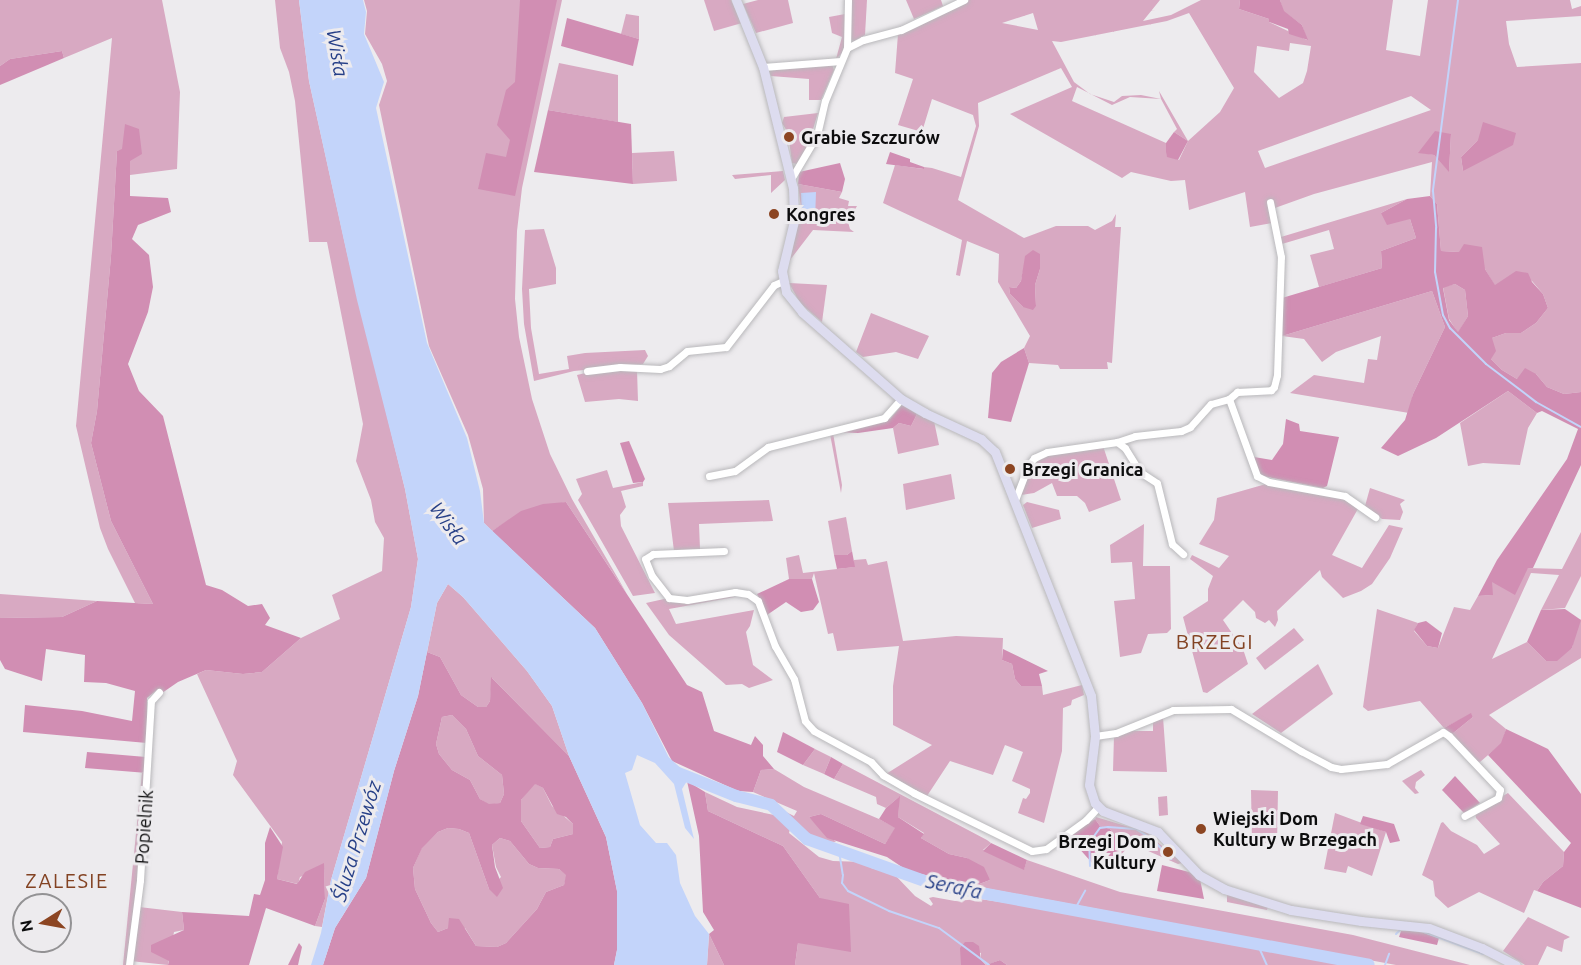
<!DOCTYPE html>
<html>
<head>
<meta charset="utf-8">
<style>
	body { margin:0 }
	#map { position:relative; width:1581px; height:965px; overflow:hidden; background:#edebee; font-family:Ubuntu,sans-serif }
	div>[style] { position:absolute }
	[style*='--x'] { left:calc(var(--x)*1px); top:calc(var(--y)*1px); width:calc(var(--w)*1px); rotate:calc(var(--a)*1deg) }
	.green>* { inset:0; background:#d8a9c2 }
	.forest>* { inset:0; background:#d18eb3 }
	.water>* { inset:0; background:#c3d4fa }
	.stream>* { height:2px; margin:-1px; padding:0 1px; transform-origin:1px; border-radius:1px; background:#c3d4fa }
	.river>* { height:12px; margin:-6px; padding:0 6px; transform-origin:6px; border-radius:6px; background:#c3d4fa }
	.roads { filter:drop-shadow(0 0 2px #b9b8bb) drop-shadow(0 0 2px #b9b8bb) }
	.street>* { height:7px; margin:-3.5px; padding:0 3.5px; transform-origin:3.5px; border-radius:3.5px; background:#fff }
	.secondary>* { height:9px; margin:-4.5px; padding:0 4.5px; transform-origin:4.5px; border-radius:4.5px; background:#dddcef }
	.dots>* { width:16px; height:16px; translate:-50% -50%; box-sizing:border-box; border:3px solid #edebee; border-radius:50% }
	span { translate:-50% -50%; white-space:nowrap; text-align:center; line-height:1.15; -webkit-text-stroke:6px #edebee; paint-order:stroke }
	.poi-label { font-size:18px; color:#0d0d0e; font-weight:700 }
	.left { translate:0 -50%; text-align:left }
	.right { translate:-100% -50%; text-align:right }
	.street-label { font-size:18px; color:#0d0d0e }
	.water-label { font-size:20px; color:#263f87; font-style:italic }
	.neighbourhood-label { font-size:20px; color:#834222; letter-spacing:1.5px }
	.quarter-label { font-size:21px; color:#834222; letter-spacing:1.5px }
	.north { position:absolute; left:12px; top:893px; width:60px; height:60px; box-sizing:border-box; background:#edebee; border:2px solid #939294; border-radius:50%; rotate:259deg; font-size:16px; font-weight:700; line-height:24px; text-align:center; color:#0d0d0e }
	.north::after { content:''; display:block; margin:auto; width:21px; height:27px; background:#8c4522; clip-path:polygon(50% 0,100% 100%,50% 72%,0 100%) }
</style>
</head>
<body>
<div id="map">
	<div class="green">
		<i style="clip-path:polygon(0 0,162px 0,180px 92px,177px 169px,130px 175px,130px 161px,122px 150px,117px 151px,111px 256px,97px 411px,91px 443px,111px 521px,153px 604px,135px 603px,108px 549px,100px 528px,76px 426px,112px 38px,64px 58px,62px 51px,10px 59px,0 66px)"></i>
		<i style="clip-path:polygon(275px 0,299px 0,309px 81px,347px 253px,405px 489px,418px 559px,411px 607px,331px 880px,322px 927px,315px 926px,325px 899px,324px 868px,300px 877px,298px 884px,277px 879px,282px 842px,233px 775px,237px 761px,197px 674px,206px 670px,243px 674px,262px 672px,301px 638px,340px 619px,332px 595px,382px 571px,384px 538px,375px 522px,371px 500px,356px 461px,363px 424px,327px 242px,309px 242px,295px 101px,289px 72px,280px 48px)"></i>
		<i style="clip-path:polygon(364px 0,562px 0,522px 188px,517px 231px,515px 299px,519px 337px,532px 399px,550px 454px,572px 499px,627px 594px,566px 502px,522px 512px,492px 531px,484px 523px,483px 489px,468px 435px,429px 346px,379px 105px,387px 81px,382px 64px,365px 34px,367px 11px)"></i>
		<i style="clip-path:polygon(704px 0,731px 0,742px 23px,714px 31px)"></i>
		<i style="clip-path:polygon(758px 0,788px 0,793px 23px,756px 33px,743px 4px)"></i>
		<i style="clip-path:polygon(850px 0,867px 0,865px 35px,854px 41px,849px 38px)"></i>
		<i style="clip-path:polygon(906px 0,941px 0,943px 6px,914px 19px)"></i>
		<i style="clip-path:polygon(evenodd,968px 0,1160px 0,1143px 21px,1171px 15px,1201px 0,1240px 0,1239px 9px,1269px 19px,1269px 22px,1307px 40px,1302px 25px,1283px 11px,1280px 0,1393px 0,1386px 50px,1420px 56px,1428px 0,1570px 0,1572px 9px,1581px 6px,1581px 16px,1506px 21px,1509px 44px,1517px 67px,1581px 63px,1581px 392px,1564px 394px,1547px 387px,1536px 374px,1517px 379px,1502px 370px,1491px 359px,1492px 338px,1506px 333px,1521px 333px,1536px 323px,1548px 308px,1543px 294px,1532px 281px,1516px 272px,1495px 286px,1485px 269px,1459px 252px,1441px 251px,1437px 204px,1430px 196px,1432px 162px,1314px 194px,1269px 210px,1272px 223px,1250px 227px,1245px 192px,1189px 210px,1185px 180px,1171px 181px,1131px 172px,1122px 178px,1010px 114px,1072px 87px,1061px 68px,978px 103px,979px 126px,958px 200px,1024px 238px,1056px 226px,1088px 226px,1095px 230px,1112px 221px,1116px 214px,1115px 227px,1121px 227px,1112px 363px,1107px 362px,1108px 369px,1060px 369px,1058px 365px,1029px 363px,1024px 348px,1030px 336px,998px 282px,999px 254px,967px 241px,960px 276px,956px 275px,962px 240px,883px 203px,895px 165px,923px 169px,924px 167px,932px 168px,961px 177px,976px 126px,973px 115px,932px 99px,922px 132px,898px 125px,913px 79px,895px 73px,898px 34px,968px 0,1033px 13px,1038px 30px,1002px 23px,1033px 13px,968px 0,1189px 13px,1234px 88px,1220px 112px,1188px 141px,1159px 91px,1161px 99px,1141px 95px,1122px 96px,1114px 102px,1090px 94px,1074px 82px,1052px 41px,1061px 42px,1167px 21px,1189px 13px,968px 0,1290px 43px,1311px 46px,1307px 71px,1303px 83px,1279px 98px,1254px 72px,1257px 46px,1289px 51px,1290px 43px,968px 0,1077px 87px,1112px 105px,1130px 97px,1161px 99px,1177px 129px,1174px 132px,1188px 141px,1179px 160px,1167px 156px,1166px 143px,1072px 101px,1077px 87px,968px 0,1411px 96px,1431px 110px,1265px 168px,1258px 151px,1411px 96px,968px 0,1451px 134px,1449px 171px,1434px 155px,1419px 152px,1451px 134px,968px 0,1478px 140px,1463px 171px,1461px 157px,1478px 140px,968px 0,1024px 267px,1040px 269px,1035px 285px,1036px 306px,1023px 307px,1010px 294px,1009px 287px,1016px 288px,1021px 281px,1024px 267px)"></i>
		<i style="clip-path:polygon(626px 14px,639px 16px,639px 39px,621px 34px)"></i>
		<i style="clip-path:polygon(845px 14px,845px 44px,842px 53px,836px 59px,842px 37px,832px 33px,829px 17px)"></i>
		<i style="clip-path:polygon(559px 63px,618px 75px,618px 122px,548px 110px)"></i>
		<i style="clip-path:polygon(832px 64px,834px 70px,821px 100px,809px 100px,809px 79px,771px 76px,768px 70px)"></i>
		<i style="clip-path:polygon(818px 113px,807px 149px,797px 164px,792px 163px,788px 133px,782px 123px,784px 117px)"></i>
		<i style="clip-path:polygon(674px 151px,677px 181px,633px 184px,632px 153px)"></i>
		<i style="clip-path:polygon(783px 171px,785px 180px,771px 193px,771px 175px,735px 179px,732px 175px)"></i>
		<i style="clip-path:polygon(798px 184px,842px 192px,839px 198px,849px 201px,848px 206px,857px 206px,848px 222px,850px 229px,854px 232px,813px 230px,790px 260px,801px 208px)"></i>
		<i style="clip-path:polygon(1407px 199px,1381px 213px,1410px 219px,1416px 238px,1381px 251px,1382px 268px,1319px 287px,1310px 255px,1334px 249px,1329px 230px,1282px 244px,1281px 237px)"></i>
		<i style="clip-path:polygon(544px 229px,556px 268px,556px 284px,529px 289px,531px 328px,539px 374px,569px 369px,567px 356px,585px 353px,645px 350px,648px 356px,643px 364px,574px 371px,534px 381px,524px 324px,522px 289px,525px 230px)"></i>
		<i style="clip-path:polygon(789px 283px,827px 285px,822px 322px,800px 303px)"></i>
		<i style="clip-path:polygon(1455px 284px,1465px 290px,1468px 316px,1458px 333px,1449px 319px,1443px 287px)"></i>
		<i style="clip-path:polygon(1432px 291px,1445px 327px,1413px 394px,1409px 413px,1290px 393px,1314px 375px,1364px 383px,1368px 359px,1377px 360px,1381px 336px,1336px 352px,1322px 362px,1304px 339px,1282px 336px)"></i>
		<i style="clip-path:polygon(871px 313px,929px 336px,918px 359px,896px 352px,863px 357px,856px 352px)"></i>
		<i style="clip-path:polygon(598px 370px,637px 370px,638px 401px,619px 399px,585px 402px,577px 375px)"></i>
		<i style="clip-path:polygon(1508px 391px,1537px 413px,1528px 428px,1520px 465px,1483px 463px,1468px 466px,1460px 423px)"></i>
		<i style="clip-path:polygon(917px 414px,934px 421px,939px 445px,898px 454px,893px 428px,899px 423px,911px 426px)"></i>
		<i style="clip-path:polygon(833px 433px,842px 485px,841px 493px,830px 434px)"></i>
		<i style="clip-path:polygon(1103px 446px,1121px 500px,1089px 512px,1085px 503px,1077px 496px,1057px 496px,1052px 483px,1034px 493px,1021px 495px,1028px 473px,1042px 457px)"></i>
		<i style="clip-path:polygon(607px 470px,613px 488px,643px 482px,643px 486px,621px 491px,626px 507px,620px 515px,621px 526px,655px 593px,633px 596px,578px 500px,582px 494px,576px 479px)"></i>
		<i style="clip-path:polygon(951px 474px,955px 499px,906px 510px,903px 484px)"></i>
		<i style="clip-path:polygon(1266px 484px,1348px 499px,1359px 507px,1332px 555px,1362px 568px,1389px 525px,1403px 528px,1390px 558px,1372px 584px,1361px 591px,1343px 598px,1322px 577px,1320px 570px,1277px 611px,1278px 620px,1275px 627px,1269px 620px,1265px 623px,1256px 618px,1255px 612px,1243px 600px,1223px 620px,1243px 649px,1248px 664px,1207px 693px,1203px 692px,1183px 617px,1208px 601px,1208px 589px,1213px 576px,1190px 559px,1192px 555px,1219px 568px,1229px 556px,1199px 544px,1214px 520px,1217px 498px)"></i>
		<i style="clip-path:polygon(1370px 488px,1405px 500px,1400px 504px,1403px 512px,1400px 520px,1382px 519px,1365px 506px)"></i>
		<i style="clip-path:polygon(769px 500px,773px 521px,699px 524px,700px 549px,674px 551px,668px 503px)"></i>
		<i style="clip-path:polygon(1027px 502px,1059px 510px,1061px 519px,1032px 528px,1023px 505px)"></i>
		<i style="clip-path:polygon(846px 517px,852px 551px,847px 555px,834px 555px,828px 521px)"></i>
		<i style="clip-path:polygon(1144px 524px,1143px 566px,1170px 566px,1171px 629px,1167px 633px,1148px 634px,1141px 653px,1120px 657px,1114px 601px,1135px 599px,1132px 562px,1111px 563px,1110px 545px)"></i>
		<i style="clip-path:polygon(1581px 532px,1581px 576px,1565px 608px,1541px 610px,1559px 575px,1531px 573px,1492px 659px,1527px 642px,1546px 661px,1572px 648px,1575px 633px,1581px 619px,1581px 658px,1489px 715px,1506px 729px,1502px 743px,1480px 762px,1474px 760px,1452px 734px,1473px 717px,1471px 714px,1444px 728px,1420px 701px,1368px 711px,1363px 707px,1377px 609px,1418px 623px,1414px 631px,1427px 646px,1438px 648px,1454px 607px,1470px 610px,1478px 596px,1492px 595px,1492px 582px,1528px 568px,1562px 569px)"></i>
		<i style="clip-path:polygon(799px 555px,803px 573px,854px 567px,854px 560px,866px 559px,868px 565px,887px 561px,903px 641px,956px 636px,1003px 638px,1002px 660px,1012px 664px,1015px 679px,1021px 686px,1042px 686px,1043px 695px,1082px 685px,1084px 695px,1072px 700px,1071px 705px,1063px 708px,1062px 751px,1044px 823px,1018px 813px,1023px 798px,1026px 799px,1030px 793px,1030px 789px,1012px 781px,1023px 752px,1005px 745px,993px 775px,950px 761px,927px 796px,886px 774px,932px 745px,893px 725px,893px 686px,899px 646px,837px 651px,833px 633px,828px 634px,814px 573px,812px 579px,789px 579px,786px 558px)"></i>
		<i style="clip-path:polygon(448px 584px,463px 597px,527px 671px,552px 706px,569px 756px,492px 678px,490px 701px,486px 707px,478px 707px,461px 695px,440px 657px,427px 652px,437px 603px)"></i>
		<i style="clip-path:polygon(0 594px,97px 601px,62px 617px,0 618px)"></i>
		<i style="clip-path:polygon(721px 596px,735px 597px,669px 609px,676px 624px,754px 610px,750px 626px,746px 632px,753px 665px,773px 680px,749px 688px,742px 684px,726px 685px,669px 635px,646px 603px,664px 599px,677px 602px)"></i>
		<i style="clip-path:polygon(1294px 628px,1304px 640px,1265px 670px,1256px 658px)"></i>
		<i style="clip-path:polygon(1318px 664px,1333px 694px,1281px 733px,1252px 714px)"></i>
		<i style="clip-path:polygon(452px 715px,466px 729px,478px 756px,502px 775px,504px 794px,500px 803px,489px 805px,480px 799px,470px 780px,452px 770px,439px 754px,436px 744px,442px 717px)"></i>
		<i style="clip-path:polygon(1163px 717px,1167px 772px,1113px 771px,1114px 736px,1129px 731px,1153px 731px,1153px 720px)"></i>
		<i style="clip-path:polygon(815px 749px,831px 757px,824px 774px,803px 765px)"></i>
		<i style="clip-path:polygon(843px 764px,987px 840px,991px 843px,983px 850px,1024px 869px,1027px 860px,1120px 892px,1353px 935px,1470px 965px,1396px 965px,974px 886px,990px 880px,967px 858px,949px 854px,921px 838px,924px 833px,898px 817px,899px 797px,886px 808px,877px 804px,876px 797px,834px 779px)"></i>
		<i style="clip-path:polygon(774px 769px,804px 787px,879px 819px,896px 828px,885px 844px,821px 814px,809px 817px,836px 842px,818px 841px,792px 821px,789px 833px,819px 857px,833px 861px,865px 862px,871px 868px,895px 875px,915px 896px,931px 906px,933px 904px,929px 898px,933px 897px,955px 901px,980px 899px,1079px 914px,1344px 965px,1007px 965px,1000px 960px,987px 965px,981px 960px,981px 953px,961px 948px,961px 965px,795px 965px,798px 943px,820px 898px,783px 846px,708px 811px,705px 792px,737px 807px,774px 815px,784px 811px,794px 816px,797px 811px,753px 792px,761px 770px)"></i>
		<i style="clip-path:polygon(1421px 770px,1425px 775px,1416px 782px,1415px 788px,1419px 793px,1415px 794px,1402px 781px)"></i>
		<i style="clip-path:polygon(142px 773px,147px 773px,136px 893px,126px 965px,123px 965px)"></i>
		<i style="clip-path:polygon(534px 783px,543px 788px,552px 806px,573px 824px,573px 834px,553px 839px,550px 847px,540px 848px,521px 821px,521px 800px)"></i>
		<i style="clip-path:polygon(1251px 790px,1278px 791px,1277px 844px,1252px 843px)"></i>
		<i style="clip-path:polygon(1508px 793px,1564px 852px,1563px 866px,1543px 882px,1537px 891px,1534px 890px,1524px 913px,1479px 892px,1448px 908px,1435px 896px,1433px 881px,1422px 875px,1441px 823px,1443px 822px,1451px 831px,1477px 845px,1484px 854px,1500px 844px,1476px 818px,1475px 812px)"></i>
		<i style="clip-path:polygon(1167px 796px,1168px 815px,1159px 816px,1158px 797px)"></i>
		<i style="clip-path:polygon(1335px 813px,1386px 832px,1372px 876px,1348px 866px,1346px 873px,1324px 869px)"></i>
		<i style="clip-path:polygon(1096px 817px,1146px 832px,1182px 863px,1178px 864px,1139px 847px,1127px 848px,1115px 862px,1119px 840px,1110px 829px,1100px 826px,1095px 819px)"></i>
		<i style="clip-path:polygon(448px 828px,459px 829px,469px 833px,489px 889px,501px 877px,496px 867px,492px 845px,500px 838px,510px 841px,529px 864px,538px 868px,559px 869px,567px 875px,564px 885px,546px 892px,537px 909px,506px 943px,497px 947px,476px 946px,465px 928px,448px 928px,438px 932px,431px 923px,415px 889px,413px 868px,422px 847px,438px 832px)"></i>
		<i style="clip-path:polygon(1227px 894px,1268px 906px,1267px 910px,1227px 902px)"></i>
		<i style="clip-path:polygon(139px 907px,182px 912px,184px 930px,174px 932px,168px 965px,130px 961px)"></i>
		<i style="clip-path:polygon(1528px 917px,1570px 937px,1564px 940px,1562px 952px,1547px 946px,1538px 965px,1525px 965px,1503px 951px)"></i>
		<i style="clip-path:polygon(709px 934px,724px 965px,707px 965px)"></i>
	</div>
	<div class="forest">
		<i style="clip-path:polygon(520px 0,557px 0,515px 196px,478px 189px,486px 153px,506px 157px,510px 140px,497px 125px,506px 90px,515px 82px)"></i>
		<i style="clip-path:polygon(1240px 0,1280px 0,1284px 11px,1302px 25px,1308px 40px,1289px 34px,1288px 29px,1269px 22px,1269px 19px,1239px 9px)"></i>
		<i style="clip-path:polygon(567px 18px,639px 39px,633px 66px,561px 46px)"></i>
		<i style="clip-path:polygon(62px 51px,64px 58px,0 85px,0 66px,10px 59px)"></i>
		<i style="clip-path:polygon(548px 110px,631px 124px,633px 184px,534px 172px)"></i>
		<i style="clip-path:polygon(1483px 122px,1516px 133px,1513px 145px,1463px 171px,1461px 157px,1478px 140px)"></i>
		<i style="clip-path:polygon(125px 124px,139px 129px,142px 154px,130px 161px,130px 196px,168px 198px,171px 212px,138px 225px,132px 239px,149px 255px,153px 287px,148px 312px,128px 364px,139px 391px,163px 416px,206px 585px,222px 590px,248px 606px,262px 604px,270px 618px,265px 625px,301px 638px,262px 672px,243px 674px,206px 670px,178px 682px,162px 693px,158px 689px,147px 698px,147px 743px,23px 732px,25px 705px,82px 711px,132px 721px,135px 691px,106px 683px,84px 682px,85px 655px,46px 649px,42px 681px,5px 669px,0 660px,0 618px,62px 617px,97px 601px,153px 604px,111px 521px,91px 443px,97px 411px,111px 256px,117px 151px,122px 149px)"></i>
		<i style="clip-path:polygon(1435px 131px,1451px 134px,1449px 172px,1434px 155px,1418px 153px)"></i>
		<i style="clip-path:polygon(1174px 132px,1188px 141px,1178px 160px,1167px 157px,1166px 152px,1166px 143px)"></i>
		<i style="clip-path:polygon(890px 152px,910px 159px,910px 162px,924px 167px,924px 169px,886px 164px)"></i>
		<i style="clip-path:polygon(840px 163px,845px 179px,842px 192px,798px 184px,799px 172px)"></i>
		<i style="clip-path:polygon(evenodd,1430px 196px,1437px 204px,1441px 251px,1459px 252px,1464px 244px,1482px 247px,1485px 269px,1495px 285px,1516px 271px,1528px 273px,1532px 282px,1543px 294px,1548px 308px,1536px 323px,1521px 333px,1506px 333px,1492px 338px,1496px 351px,1491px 359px,1502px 370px,1517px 379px,1525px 368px,1536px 374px,1547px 387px,1564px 394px,1581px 392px,1581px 465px,1533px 568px,1528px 568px,1515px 595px,1492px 582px,1493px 595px,1478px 596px,1497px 560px,1567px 459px,1578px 429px,1542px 411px,1537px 413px,1508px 391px,1436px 438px,1398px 456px,1381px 448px,1405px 420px,1413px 394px,1445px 327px,1432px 291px,1282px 336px,1282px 298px,1382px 268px,1381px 251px,1416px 238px,1410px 219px,1387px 225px,1381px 213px,1407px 199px,1430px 196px,1455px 284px,1465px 290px,1468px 316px,1458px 332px,1449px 320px,1443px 288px,1455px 284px)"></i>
		<i style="clip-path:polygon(1033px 250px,1040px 254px,1040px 269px,1035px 285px,1036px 306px,1033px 310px,1023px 307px,1010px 294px,1009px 287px,1016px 288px,1021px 281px,1025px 256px)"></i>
		<i style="clip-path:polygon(1024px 348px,1029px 363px,1011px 422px,988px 418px,992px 373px,1001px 362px)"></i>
		<i style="clip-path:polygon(902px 405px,917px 414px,911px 426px,899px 423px,893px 428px,858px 433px,837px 432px,890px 419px)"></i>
		<i style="clip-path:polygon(1286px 419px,1299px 424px,1300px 431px,1339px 437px,1327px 486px,1323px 488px,1258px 475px,1254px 457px,1272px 460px,1283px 444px)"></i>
		<i style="clip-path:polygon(629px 441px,645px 479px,643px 482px,633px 483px,620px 443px)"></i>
		<i style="clip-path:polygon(566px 502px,687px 685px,702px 692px,714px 731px,751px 745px,755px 736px,763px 745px,763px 756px,774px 769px,761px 770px,753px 792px,738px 791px,672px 761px,642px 703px,595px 628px,492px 531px,521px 511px,543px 504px)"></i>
		<i style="clip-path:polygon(852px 551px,855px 567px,837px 569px,834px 555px,847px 555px)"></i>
		<i style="clip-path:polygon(789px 579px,812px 579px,819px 602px,813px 610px,801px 612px,786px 602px,767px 615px,757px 594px)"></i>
		<i style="clip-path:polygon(1565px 609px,1581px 620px,1572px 648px,1557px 661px,1546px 661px,1527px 642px,1541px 610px)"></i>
		<i style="clip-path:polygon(1426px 621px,1442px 633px,1438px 648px,1427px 646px,1414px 630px,1418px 623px)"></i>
		<i style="clip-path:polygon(1003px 649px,1048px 671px,1039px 674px,1042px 686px,1021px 686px,1015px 679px,1012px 664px,1002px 660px)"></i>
		<i style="clip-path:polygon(evenodd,427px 652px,440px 657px,461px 695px,478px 707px,486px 707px,490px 701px,491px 677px,569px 756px,606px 837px,617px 891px,617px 950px,614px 965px,323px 965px,335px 928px,366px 878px,394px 771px,418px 696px,427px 652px,452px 715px,466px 729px,478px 756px,502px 775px,504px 794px,500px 803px,489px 804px,480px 799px,470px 780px,452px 770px,439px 754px,436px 744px,442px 717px,452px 715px,427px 652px,535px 784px,543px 788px,557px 814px,566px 817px,573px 824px,573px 834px,553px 839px,550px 847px,540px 848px,521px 821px,521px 800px,535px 784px,427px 652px,448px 828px,459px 829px,469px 833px,489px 889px,497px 897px,503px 888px,495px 867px,492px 845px,500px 838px,510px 841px,529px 864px,538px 868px,559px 869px,566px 875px,564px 885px,546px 892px,537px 909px,506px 943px,497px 947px,476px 946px,459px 919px,449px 918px,448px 928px,438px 932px,431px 923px,415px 889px,413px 868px,422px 848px,438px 832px,448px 828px)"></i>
		<i style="clip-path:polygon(1471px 713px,1473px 717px,1452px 734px,1444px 728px)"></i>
		<i style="clip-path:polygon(1506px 729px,1548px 749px,1581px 794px,1581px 908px,1537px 891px,1543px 882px,1563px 866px,1564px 852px,1571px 843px,1488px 755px,1501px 743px)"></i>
		<i style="clip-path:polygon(783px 732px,815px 749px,803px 765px,777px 752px)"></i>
		<i style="clip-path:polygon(87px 752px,146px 757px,147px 773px,85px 768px)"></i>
		<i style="clip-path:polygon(831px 757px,843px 764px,834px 779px,824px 774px)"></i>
		<i style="clip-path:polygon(1455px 776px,1480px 803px,1464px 813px,1442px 790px)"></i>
		<i style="clip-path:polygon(687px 781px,705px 792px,708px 811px,783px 846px,820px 898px,849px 904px,851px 952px,798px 943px,795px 965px,724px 965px,709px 934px,714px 930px,703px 912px,699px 836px)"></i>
		<i style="clip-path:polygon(900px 796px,898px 817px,924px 834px,921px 838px,949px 854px,967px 858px,984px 867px,990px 880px,974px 886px,908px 871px,887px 857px,827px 838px,809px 817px,821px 814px,885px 844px,895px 828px,879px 819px,886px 808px)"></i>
		<i style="clip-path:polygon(1363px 816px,1394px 824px,1400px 841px,1390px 843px,1386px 832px,1360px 824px)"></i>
		<i style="clip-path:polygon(1095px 819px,1100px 826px,1110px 829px,1119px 840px,1115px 862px,1093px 864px,1068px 836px)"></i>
		<i style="clip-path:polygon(270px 827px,283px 847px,277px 879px,297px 884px,305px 872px,324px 863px,325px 899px,315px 926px,266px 908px,249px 965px,168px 965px,169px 961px,151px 952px,151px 945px,184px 930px,182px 912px,249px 916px,254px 894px,260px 895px,265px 880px,265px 843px)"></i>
		<i style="clip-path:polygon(991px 843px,1027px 860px,1024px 870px,983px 851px)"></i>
		<i style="clip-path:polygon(1162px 865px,1189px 872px,1200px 879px,1204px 899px,1157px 891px)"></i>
		<i style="clip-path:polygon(1401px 931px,1418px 931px,1439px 938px,1437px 945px,1399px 937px)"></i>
		<i style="clip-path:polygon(965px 942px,973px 942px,979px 946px,981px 960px,986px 965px,1000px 960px,1007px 965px,961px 965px,960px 948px)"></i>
		<i style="clip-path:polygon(299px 943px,302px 947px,298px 965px,288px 965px)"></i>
	</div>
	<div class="water">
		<i style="clip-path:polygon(299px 0,363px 0,366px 12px,364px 34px,384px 82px,376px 108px,427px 343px,467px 438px,480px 491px,484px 523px,595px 628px,642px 703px,676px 772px,687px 781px,682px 789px,694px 839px,685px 828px,674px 784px,655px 763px,637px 755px,632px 770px,625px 773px,640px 825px,656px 843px,667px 843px,676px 855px,680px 883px,695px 916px,709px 934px,707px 965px,614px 965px,617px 950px,617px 891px,606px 837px,569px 756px,552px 706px,527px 671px,463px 597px,448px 584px,437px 603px,418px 696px,394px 771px,366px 878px,335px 928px,323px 965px,311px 965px,321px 933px,331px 880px,411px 607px,418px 559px,405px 489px,357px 300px,309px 81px)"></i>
		<i style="clip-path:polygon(816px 192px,815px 221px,802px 220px,801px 193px)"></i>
	</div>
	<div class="stream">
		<i style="--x:1458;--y:0;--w:193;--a:97.5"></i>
		<i style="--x:1433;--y:191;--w:37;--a:85"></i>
		<i style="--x:1436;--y:228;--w:44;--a:91.3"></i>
		<i style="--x:1435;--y:272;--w:44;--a:79.5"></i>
		<i style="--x:1443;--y:315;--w:15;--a:62"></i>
		<i style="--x:1450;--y:328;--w:51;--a:45"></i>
		<i style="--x:1486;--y:364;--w:63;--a:37.2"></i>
		<i style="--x:1536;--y:402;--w:51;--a:29.1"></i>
		<i style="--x:839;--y:851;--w:24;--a:81"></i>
		<i style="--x:843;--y:875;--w:8;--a:97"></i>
		<i style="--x:842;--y:883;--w:10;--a:53"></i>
		<i style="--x:848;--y:891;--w:46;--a:26"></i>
		<i style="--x:889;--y:911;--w:53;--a:18.8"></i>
		<i style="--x:939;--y:928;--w:62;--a:36.5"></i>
		<i style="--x:1090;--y:866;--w:23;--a:-92"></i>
		<i style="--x:1089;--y:843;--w:19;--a:-54"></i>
		<i style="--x:1100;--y:828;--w:8;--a:-7"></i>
		<i style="--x:1108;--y:827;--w:28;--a:4"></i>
		<i style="--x:1136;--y:829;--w:19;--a:32"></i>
		<i style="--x:1152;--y:839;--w:28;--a:46"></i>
		<i style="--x:1075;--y:909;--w:21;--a:-61"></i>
		<i style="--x:1424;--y:932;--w:63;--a:20.4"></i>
		<i style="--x:1396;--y:934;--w:7;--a:-45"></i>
		<i style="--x:1257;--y:943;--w:24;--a:66"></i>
		<i style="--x:1385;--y:965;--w:12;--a:-70"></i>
	</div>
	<div class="river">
		<i style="--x:665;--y:762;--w:15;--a:42"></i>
		<i style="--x:676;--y:772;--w:65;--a:21.8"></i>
		<i style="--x:736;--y:796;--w:36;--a:14"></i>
		<i style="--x:771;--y:805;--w:50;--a:43.4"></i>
		<i style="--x:807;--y:839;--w:134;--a:19.7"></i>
		<i style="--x:933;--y:884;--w:443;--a:10.5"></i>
	</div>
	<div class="roads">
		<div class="street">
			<i style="--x:847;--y:48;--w:48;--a:-88.8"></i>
			<i style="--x:763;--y:67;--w:78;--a:-4.4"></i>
			<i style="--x:791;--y:179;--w:51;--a:-59.4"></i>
			<i style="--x:817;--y:135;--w:35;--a:-77"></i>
			<i style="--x:825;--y:101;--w:57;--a:-67.5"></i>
			<i style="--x:847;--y:48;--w:18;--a:-27"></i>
			<i style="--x:863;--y:40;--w:39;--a:-15"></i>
			<i style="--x:901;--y:30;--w:70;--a:-25.5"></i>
			<i style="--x:587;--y:371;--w:33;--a:-7"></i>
			<i style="--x:620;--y:367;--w:40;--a:2.9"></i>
			<i style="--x:660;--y:369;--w:9;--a:-18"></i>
			<i style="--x:669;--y:366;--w:23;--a:-40"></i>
			<i style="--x:687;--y:351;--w:39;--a:-6"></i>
			<i style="--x:726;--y:347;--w:78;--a:-52.3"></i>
			<i style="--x:774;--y:285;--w:10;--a:-24"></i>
			<i style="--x:1229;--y:399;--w:82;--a:70"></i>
			<i style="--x:1257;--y:476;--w:13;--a:27"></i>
			<i style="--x:1269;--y:482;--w:77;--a:10.4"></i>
			<i style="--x:1345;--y:496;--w:37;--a:35"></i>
			<i style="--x:1117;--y:442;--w:10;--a:37"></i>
			<i style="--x:1125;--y:448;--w:28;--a:58"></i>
			<i style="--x:1140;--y:472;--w:20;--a:33"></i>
			<i style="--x:1157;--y:483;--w:63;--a:76.2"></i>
			<i style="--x:1172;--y:544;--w:15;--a:42"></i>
			<i style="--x:709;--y:476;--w:26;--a:-11"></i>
			<i style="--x:735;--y:471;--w:41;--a:-36"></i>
			<i style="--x:768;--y:447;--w:120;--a:-14"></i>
			<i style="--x:884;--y:418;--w:25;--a:-48"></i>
			<i style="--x:1015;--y:500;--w:36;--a:-69"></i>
			<i style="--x:1028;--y:466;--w:10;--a:-53"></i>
			<i style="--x:1034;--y:458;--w:14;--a:-25"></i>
			<i style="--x:1047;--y:452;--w:71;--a:-8.1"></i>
			<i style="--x:1117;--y:442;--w:19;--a:-18"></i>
			<i style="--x:1135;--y:436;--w:46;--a:-6.2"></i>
			<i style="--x:1181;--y:431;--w:10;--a:-24"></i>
			<i style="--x:1190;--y:427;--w:31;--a:-48"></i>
			<i style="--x:1211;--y:404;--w:19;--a:-16"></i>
			<i style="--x:1229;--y:399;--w:11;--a:-41"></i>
			<i style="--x:1237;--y:392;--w:34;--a:-3"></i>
			<i style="--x:1271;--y:390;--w:4;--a:-45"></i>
			<i style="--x:1274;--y:387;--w:12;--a:-76"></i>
			<i style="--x:1277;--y:375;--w:118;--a:-88.1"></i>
			<i style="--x:1281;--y:257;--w:56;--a:-101.3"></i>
			<i style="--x:724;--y:551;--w:71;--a:177.6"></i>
			<i style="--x:653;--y:554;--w:9;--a:148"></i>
			<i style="--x:645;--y:559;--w:18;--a:68"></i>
			<i style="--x:652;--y:576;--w:28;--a:52"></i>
			<i style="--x:669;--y:598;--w:18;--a:6"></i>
			<i style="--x:687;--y:600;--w:49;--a:-9.5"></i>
			<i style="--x:735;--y:592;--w:13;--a:9"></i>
			<i style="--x:748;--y:594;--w:12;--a:35"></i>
			<i style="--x:758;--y:601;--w:48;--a:69.3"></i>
			<i style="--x:775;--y:646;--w:38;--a:60"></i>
			<i style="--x:794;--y:679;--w:43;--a:75.3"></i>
			<i style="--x:805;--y:721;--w:13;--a:48"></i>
			<i style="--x:814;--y:731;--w:65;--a:28.5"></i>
			<i style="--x:871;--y:762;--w:18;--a:47"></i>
			<i style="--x:883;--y:775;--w:36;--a:30"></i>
			<i style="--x:914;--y:793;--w:131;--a:26.2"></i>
			<i style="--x:1032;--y:851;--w:14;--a:-8"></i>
			<i style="--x:1046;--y:849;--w:49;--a:-35.9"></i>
			<i style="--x:1086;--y:820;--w:18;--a:-47"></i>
			<i style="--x:1095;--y:736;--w:21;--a:-8"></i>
			<i style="--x:1116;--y:733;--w:61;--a:-22"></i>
			<i style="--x:1173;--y:710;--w:58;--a:-1"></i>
			<i style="--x:1231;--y:709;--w:82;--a:31"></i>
			<i style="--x:1301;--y:751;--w:34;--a:28"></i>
			<i style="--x:1331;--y:767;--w:10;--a:11"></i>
			<i style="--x:1341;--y:769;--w:46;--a:-6.2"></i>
			<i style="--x:1387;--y:764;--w:64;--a:-29.7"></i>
			<i style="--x:1443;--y:732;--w:7;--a:34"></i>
			<i style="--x:1449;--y:736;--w:74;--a:46.6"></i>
			<i style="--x:1500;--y:790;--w:8;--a:104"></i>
			<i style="--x:1498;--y:798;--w:38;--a:152"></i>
			<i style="--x:129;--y:965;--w:86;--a:-82.6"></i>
			<i style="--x:140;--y:880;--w:179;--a:-86.5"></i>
			<i style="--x:151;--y:701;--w:12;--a:-48"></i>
		</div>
		<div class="secondary">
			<i style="--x:736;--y:0;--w:72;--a:68.1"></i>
			<i style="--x:763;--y:67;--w:125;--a:76.1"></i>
			<i style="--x:793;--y:188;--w:33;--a:88"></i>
			<i style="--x:794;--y:221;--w:51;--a:103.5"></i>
			<i style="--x:782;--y:271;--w:21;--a:79"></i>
			<i style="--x:786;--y:292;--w:26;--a:51"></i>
			<i style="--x:802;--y:312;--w:132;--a:41.3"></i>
			<i style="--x:901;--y:399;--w:28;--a:30"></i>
			<i style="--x:925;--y:413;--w:62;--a:24.9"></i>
			<i style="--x:981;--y:439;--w:19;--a:43"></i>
			<i style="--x:995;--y:452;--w:262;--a:68.5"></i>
			<i style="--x:1091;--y:696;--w:40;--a:84.3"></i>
			<i style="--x:1095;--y:736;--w:49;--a:97"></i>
			<i style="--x:1089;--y:785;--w:19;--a:72"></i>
			<i style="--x:1095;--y:803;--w:11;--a:45"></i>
			<i style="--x:1103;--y:811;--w:59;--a:20.9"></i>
			<i style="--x:1158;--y:832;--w:59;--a:46.4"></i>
			<i style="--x:1199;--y:875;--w:29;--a:29"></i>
			<i style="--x:1224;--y:889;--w:70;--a:17.4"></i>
			<i style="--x:1291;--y:910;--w:71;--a:8.9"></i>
			<i style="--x:1361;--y:921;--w:68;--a:5.9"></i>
			<i style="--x:1429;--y:928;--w:57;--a:20.7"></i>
			<i style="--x:1482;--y:948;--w:38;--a:27"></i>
		</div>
	</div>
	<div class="dots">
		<i style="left:789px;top:137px;background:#8c4522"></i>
		<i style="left:774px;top:214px;background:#8c4522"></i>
		<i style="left:1010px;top:469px;background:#8c4522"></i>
		<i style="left:1201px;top:829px;background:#8c4522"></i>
		<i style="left:1168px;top:852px;background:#8c4522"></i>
	</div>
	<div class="poi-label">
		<span class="left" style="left:801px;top:137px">Grabie Szczurów</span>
		<span class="left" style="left:786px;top:214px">Kongres</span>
		<span class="left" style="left:1022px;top:469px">Brzegi Granica</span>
		<span class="left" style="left:1213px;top:829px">Wiejski Dom<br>Kultury w Brzegach</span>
		<span class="right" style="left:1156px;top:852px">Brzegi Dom<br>Kultury</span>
	</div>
	<div class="street-label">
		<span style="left:144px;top:827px;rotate:-86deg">Popielnik</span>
	</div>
	<div class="water-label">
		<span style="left:338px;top:53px;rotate:80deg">Wisła</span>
		<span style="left:449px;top:523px;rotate:53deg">Wisła</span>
		<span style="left:356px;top:841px;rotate:-73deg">Śluza Przewóz</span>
		<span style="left:954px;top:886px;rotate:12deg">Serafa</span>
	</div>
	<div class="neighbourhood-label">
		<span style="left:67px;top:880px">ZALESIE</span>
	</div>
	<div class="quarter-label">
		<span style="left:1215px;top:641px">BRZEGI</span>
	</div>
	<div class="north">N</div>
</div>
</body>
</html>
